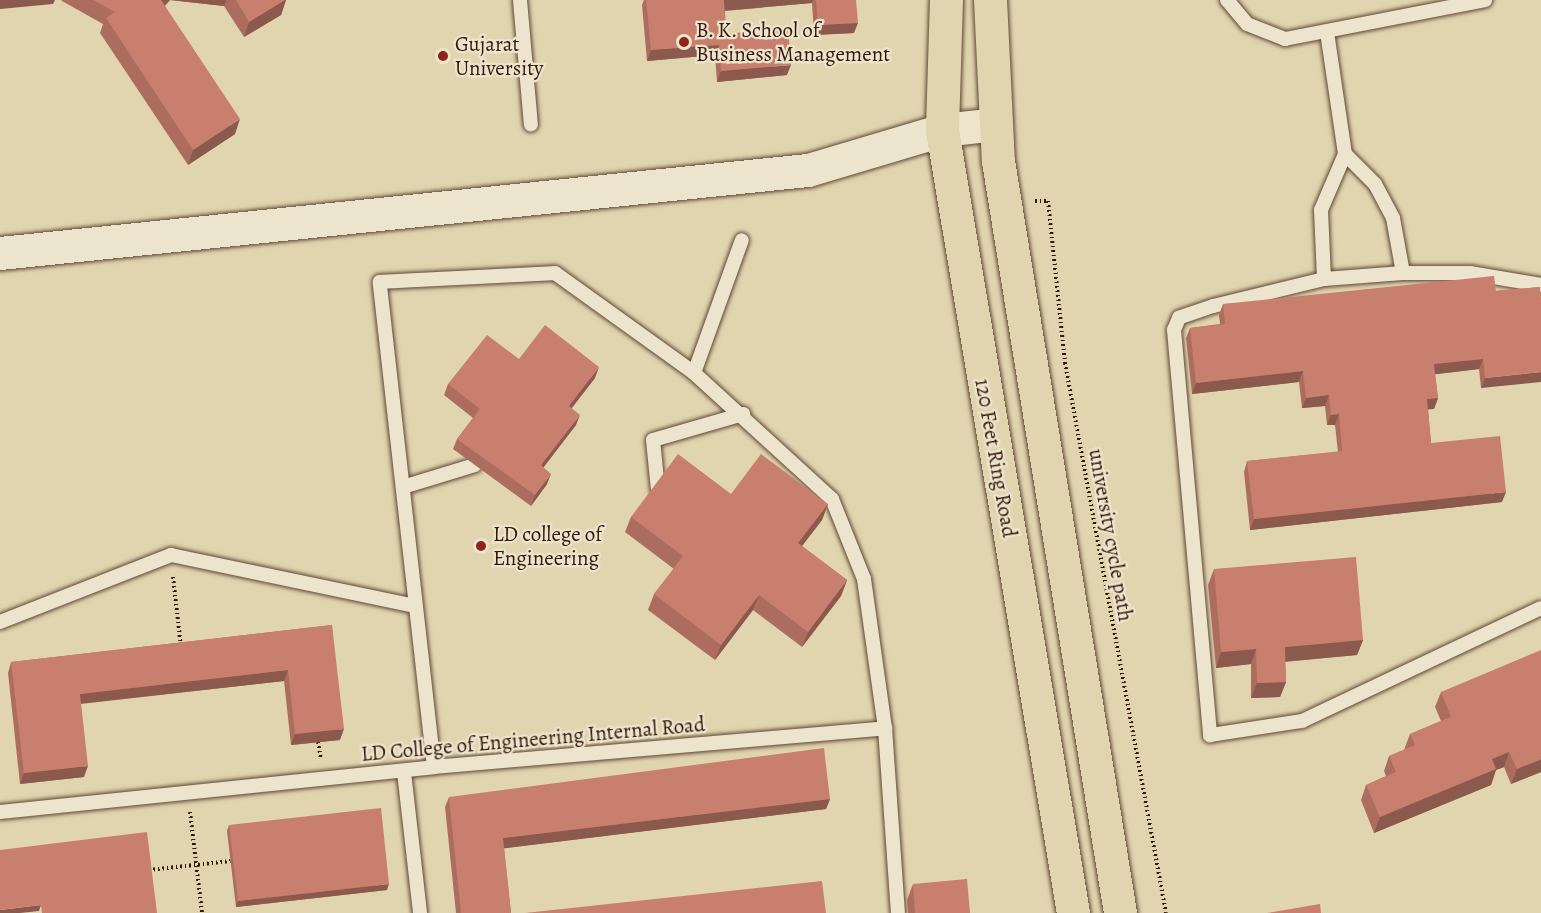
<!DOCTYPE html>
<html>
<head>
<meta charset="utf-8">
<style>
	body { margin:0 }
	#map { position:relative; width:1541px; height:913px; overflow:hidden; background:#e1d5b0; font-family:Alegreya,serif }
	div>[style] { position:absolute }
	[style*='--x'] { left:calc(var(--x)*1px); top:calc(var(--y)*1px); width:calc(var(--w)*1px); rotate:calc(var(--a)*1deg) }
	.path>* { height:4px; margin-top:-2px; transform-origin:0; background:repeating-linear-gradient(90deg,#35180a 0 1.5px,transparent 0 4.5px) }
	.roads { filter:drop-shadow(0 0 2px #604734) drop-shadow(0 0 2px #604734) }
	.lane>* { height:14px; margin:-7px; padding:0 7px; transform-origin:7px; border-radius:7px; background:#ece4cc }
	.secondary>* { height:33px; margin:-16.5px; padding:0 16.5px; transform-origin:16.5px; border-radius:16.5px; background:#ece4cc }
	.primary>* { height:33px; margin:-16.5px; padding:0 16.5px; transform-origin:16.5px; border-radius:16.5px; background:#e1d5b0 }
	.wall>* { inset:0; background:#ac6d5f }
	.shaded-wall>* { inset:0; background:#8c594d }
	.building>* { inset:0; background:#c87f6e }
	.dots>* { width:16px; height:16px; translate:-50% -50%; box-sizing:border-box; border:3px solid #ece4cc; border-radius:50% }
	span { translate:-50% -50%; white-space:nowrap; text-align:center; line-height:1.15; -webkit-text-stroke:4.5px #ece4cc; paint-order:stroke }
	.poi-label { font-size:21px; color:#35180a }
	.left { translate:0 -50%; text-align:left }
	.street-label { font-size:21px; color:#35180a }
</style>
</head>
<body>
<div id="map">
	<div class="path">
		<i style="--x:1035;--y:201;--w:13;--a:0"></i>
		<i style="--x:1048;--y:201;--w:163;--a:84"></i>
		<i style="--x:1065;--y:363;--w:559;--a:79.59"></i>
		<i style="--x:173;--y:577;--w:70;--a:83.5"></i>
		<i style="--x:318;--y:742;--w:17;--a:80"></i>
		<i style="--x:190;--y:812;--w:102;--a:83.2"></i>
		<i style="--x:149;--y:870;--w:82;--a:-6.3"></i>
	</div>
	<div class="roads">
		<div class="lane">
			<i style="--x:520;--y:0;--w:125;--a:85"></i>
			<i style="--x:1227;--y:0;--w:31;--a:50"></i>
			<i style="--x:1247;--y:24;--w:41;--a:21.5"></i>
			<i style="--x:1285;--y:39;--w:204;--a:-11"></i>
			<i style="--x:1327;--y:32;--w:123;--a:81.6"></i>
			<i style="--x:1345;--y:154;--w:61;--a:113.2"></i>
			<i style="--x:1321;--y:210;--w:69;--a:87.5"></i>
			<i style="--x:1324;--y:279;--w:114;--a:166.3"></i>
			<i style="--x:1213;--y:306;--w:36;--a:161"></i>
			<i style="--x:1179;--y:318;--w:13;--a:113"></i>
			<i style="--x:1174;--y:330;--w:407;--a:84.9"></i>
			<i style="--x:1210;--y:735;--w:93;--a:-8.7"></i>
			<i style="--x:1302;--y:721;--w:264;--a:-25.3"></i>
			<i style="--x:1345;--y:154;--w:42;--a:45"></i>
			<i style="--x:1375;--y:184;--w:38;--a:62"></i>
			<i style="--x:1393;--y:218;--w:56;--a:79.7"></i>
			<i style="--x:1403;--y:273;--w:67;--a:0"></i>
			<i style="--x:1470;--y:273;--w:72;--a:9.6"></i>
			<i style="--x:1324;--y:279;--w:79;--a:-4.3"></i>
			<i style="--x:694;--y:373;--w:187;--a:42.4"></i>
			<i style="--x:832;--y:499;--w:86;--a:68.2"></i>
			<i style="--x:864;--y:579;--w:150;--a:82"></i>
			<i style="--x:403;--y:487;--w:75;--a:-17"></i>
			<i style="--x:658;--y:490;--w:50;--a:-95.7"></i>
			<i style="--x:653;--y:440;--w:94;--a:-16.1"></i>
			<i style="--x:0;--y:622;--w:184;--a:-21.4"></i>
			<i style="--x:171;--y:555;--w:250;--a:11.8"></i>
			<i style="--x:434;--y:767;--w:488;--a:-96.4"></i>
			<i style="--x:380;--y:282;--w:175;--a:-2.9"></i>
			<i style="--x:555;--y:273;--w:171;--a:35.7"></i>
			<i style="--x:694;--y:373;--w:141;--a:-70.2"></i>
			<i style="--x:404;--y:772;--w:142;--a:83.5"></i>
			<i style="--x:0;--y:812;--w:436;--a:-5.9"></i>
			<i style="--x:434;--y:767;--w:453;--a:-4.9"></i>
			<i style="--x:885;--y:728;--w:185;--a:86"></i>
		</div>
		<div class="secondary">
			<i style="--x:0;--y:253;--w:812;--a:-5.87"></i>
			<i style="--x:808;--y:170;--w:140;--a:-16.6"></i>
			<i style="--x:942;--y:130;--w:54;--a:-6.3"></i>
		</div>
		<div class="primary">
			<i style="--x:946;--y:0;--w:130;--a:91.8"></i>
			<i style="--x:942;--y:130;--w:794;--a:80.5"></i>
			<i style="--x:990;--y:0;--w:161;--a:87.2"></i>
			<i style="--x:998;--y:161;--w:762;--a:80.78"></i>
		</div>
	</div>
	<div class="wall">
		<i style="clip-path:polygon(61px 0,286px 0,281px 15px,244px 37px,224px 6px,170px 0,165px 6px,235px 134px,188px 165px,100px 33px,103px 24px,62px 1px)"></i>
		<i style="clip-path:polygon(644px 0,856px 0,854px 33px,814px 35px,812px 3px,725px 11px,726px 34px,787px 75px,717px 82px,715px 55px,647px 61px,642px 5px)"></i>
		<i style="clip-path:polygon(1540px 287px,1481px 388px,1479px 369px,1435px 374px,1438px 398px,1434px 409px,1428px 409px,1431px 443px,1502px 502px,1250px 530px,1244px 472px,1247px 461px,1338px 452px,1335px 425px,1327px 425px,1325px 406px,1302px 408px,1299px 382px,1192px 394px,1186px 338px,1190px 328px,1220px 324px,1219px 315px,1223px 304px,1496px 291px)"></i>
		<i style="clip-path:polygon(595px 378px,572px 408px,576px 425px,543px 467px,547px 484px,531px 506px,453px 449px,457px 439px,473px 418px,444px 395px,448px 384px)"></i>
		<i style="clip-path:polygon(731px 494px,828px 504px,822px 520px,802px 546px,847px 580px,841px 596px,802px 647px,753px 610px,715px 660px,648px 610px,654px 594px,674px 569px,625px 532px,631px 517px)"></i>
		<i style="clip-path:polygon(1214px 569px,1363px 640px,1357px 655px,1285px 662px,1286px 682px,1280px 697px,1251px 698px,1251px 664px,1216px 668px,1208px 585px)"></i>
		<i style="clip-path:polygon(332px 625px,340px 740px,291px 745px,284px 681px,81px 704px,84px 777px,20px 784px,8px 673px,11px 662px)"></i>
		<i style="clip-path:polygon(1441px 692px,1541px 772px,1511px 784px,1504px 767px,1496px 770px,1491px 785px,1374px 833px,1361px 800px,1366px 785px,1386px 776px,1384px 771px,1389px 756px,1404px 750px,1410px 734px,1441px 721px,1435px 707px)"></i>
		<i style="clip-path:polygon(449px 797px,830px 799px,826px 809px,504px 848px,511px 913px,456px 913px,445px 807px)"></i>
		<i style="clip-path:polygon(229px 825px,387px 890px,236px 907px,227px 831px)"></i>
		<i style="clip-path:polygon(913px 884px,970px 913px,908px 913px,907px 900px)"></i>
	</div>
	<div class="shaded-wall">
		<i style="clip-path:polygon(0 0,55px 0,53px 4px,0 9px)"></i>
		<i style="clip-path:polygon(161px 0,226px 0,224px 6px,170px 0,155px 15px)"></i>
		<i style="clip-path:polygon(285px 0,286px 0,281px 15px,244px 37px,249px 22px)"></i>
		<i style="clip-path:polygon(724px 0,813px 0,812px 3px,720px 11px)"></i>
		<i style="clip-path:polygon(858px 23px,854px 33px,814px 35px,818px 25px)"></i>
		<i style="clip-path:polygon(719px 45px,715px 55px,647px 61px,651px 50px)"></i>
		<i style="clip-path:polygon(791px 65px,787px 75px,717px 82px,721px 71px)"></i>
		<i style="clip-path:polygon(240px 119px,235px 134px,188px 165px,193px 150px)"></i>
		<i style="clip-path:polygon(1483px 359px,1479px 369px,1430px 375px,1434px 364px)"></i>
		<i style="clip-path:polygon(599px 367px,595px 378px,565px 416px,569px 406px)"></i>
		<i style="clip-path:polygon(1303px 371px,1299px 382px,1192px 394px,1196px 383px)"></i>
		<i style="clip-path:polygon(1541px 372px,1541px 382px,1481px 388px,1485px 378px)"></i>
		<i style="clip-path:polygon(1329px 395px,1325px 406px,1302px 408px,1306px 398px)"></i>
		<i style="clip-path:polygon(1438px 398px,1434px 409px,1423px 410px,1427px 399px)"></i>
		<i style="clip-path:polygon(1339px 414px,1335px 425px,1327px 425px,1331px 415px)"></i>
		<i style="clip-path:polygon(580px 415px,576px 425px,537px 476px,541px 465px)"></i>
		<i style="clip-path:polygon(551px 474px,547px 484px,531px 506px,535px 495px)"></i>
		<i style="clip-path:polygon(1506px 492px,1502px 502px,1250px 530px,1254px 519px)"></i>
		<i style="clip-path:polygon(828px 504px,822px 520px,792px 559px,798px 543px)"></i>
		<i style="clip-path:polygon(847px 580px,841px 596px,802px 647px,808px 632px)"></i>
		<i style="clip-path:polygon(759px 595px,753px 610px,715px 660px,721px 645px)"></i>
		<i style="clip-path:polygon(1363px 640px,1357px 655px,1279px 662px,1285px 647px)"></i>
		<i style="clip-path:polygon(1256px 649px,1251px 664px,1216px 668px,1221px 652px)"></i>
		<i style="clip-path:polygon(288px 670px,284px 681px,76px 704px,80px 694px)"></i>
		<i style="clip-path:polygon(1286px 682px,1280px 697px,1251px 698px,1257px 683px)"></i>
		<i style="clip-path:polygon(344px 729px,340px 740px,291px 745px,295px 734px)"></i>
		<i style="clip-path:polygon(1509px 752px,1504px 767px,1496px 770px,1491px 785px,1374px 833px,1380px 817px,1492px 759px)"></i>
		<i style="clip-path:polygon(1541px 759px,1541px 772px,1511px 784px,1517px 769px)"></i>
		<i style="clip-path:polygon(88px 766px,84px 777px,20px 784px,24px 773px)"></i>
		<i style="clip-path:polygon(830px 799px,826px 809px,499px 849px,503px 838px)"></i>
		<i style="clip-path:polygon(389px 884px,387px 890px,236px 907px,238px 901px)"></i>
		<i style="clip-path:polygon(41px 905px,39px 911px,20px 913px,0 913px,0 910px)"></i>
	</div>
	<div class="building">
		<i style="clip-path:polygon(93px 0,161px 0,240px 119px,193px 150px,106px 18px,115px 12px)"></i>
		<i style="clip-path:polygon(236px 0,285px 0,249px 22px)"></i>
		<i style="clip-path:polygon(646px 0,728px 0,724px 0,726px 34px,788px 28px,791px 65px,721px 71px,719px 45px,651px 50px)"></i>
		<i style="clip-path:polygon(816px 0,856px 0,858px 23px,818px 25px)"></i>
		<i style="clip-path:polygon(1494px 276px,1496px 291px,1540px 287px,1541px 299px,1541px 372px,1485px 378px,1483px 359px,1434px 364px,1438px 398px,1427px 399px,1431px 443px,1500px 436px,1506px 492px,1254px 519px,1247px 461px,1342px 451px,1339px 414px,1331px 415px,1329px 395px,1306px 398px,1303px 371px,1196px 383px,1190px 328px,1225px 324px,1223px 304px)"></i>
		<i style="clip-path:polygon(545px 325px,599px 367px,569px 406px,580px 415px,541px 465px,551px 474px,535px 495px,457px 439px,480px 409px,448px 384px,487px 335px,519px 359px)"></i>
		<i style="clip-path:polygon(678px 454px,731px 494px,761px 454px,828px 504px,798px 543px,847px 580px,808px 632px,759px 595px,721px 645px,654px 594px,683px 556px,631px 517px)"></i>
		<i style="clip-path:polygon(1356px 557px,1363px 640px,1285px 647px,1286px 682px,1257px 683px,1256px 649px,1221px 652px,1214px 569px)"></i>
		<i style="clip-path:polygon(332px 625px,344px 729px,295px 734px,288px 670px,80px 694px,88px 766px,24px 773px,11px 662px)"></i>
		<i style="clip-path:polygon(1541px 650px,1541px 759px,1517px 769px,1509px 752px,1492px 759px,1496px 769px,1380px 817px,1366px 785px,1396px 772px,1389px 756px,1415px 745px,1410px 734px,1451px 717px,1441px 692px)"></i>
		<i style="clip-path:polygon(824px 748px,830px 799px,503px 838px,511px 913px,461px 913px,449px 797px)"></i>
		<i style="clip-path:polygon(381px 808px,389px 884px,238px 901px,229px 825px)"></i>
		<i style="clip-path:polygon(147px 832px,157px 913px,42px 913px,41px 905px,0 910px,0 850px)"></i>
		<i style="clip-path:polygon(967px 879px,970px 913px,915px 913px,913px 884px)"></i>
		<i style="clip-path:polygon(822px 881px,826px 913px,525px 913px)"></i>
		<i style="clip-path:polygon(1320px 904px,1321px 913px,1267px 913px)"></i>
	</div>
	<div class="dots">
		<i style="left:684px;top:42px;background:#8f2418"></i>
		<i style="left:443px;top:56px;background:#8f2418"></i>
		<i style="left:481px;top:546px;background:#8f2418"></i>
	</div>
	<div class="poi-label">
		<span class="left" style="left:696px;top:42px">B. K. School of<br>Business Management</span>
		<span class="left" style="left:455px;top:56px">Gujarat<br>University</span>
		<span class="left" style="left:493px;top:546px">LD college of<br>Engineering</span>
	</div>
	<div class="street-label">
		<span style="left:996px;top:458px;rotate:80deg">120 Feet Ring Road</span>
		<span style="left:1111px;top:535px;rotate:80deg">university cycle path</span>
		<span style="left:533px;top:739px;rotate:-5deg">LD College of Engineering Internal Road</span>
	</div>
</div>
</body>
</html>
